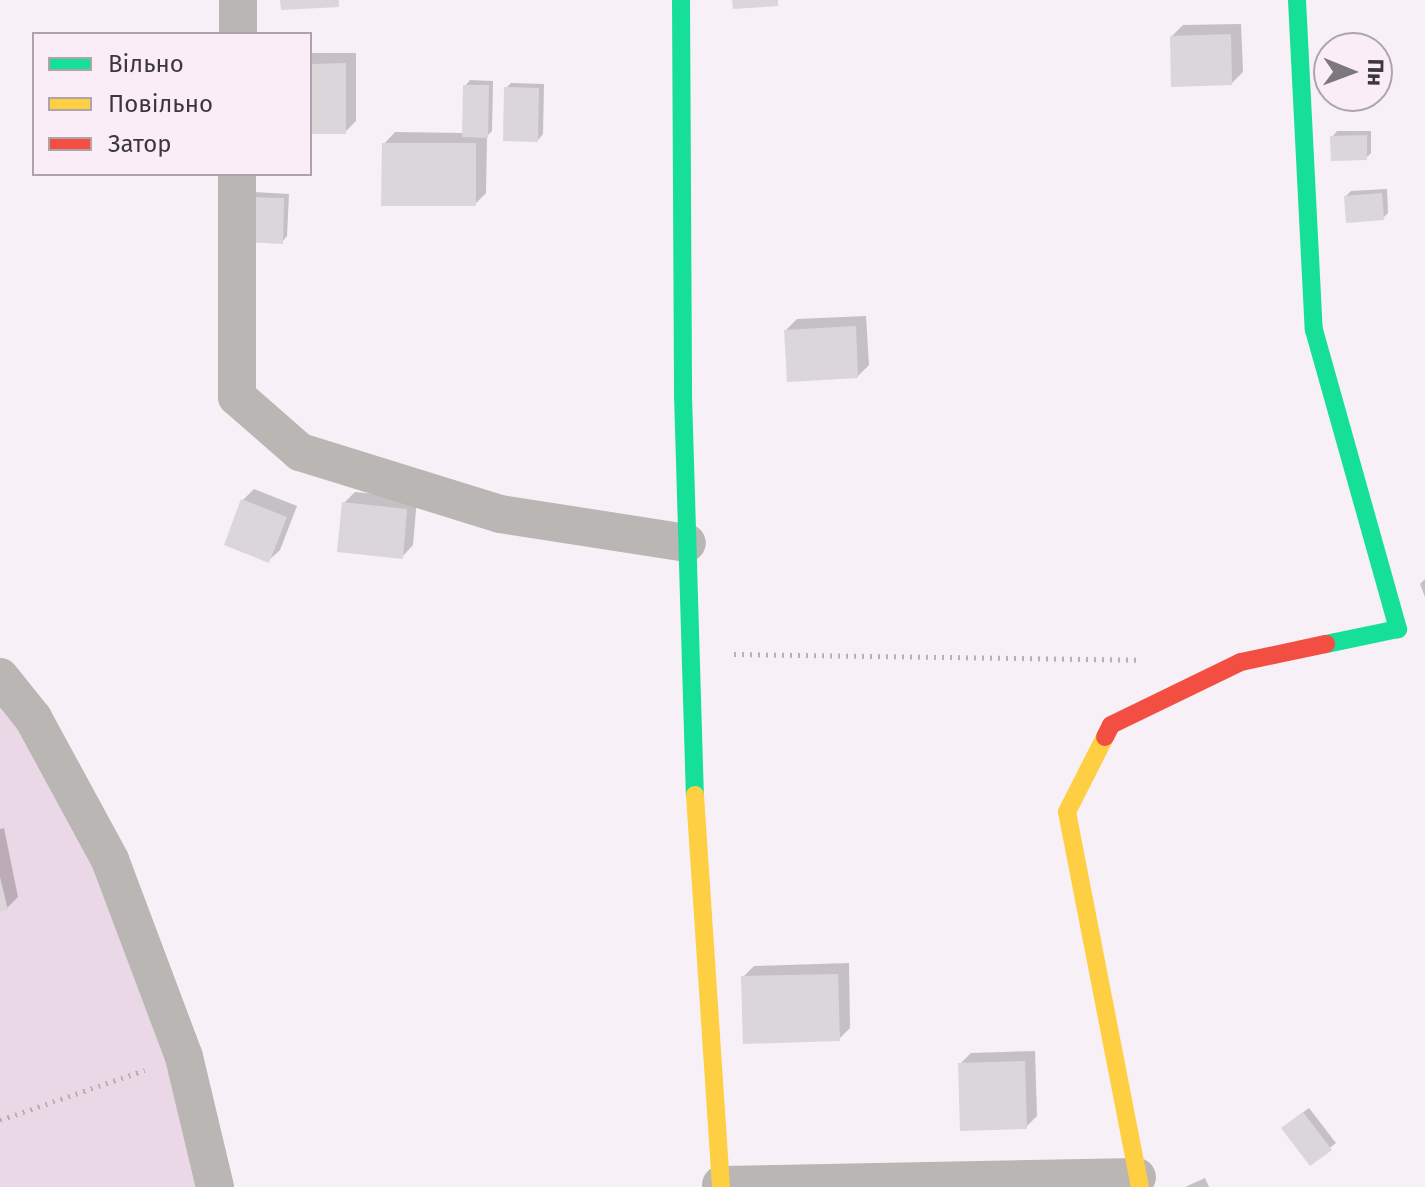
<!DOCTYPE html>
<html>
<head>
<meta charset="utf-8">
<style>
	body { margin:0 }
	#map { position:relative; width:1425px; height:1187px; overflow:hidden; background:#f7f0f6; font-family:"Fira Sans",sans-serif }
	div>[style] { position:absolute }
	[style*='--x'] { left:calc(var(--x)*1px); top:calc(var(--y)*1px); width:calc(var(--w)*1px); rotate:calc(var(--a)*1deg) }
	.green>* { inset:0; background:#ead8e6 }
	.shadow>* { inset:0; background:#0003 }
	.building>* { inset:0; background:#dbd6da }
	.path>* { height:5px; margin-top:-2.5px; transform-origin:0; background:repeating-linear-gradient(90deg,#b6b2b0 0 2px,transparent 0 8px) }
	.street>* { height:38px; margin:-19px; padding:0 19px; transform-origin:19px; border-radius:19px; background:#b9b6b3 }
	.fast>* { height:18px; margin:-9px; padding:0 9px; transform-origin:9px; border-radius:9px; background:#16e098 }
	.slow>* { height:18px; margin:-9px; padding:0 9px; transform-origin:9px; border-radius:9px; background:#ffcf43 }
	.jam>* { height:18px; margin:-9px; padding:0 9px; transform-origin:9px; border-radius:9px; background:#f24e42 }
	span { translate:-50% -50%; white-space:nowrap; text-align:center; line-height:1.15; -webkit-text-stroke:8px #faedf7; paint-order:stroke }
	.legend { position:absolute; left:32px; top:32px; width:280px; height:144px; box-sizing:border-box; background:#faedf7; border:2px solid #aea4ac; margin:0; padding:10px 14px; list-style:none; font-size:24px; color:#3c373b }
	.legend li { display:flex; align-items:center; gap:16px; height:40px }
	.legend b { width:40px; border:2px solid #aea4ac }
	.north { position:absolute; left:1313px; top:32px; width:80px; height:80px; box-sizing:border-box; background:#faedf7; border:2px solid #aea4ac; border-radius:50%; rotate:91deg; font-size:22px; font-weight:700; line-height:32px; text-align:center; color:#3c373b }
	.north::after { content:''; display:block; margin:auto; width:28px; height:36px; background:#7d787c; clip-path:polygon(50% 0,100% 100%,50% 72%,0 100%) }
</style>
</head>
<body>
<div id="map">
	<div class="green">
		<i style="clip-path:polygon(0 677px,33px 718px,184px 1057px,215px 1187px,0 1187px)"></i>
	</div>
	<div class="shadow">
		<i style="clip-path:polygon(1241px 24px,1243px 72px,1232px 83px,1172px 36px,1183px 25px)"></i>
		<i style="clip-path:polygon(310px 53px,356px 53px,356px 121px,345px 132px,310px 132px)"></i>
		<i style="clip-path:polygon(470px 80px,493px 81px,492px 131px,487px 136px,486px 193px,475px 204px,384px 144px,395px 132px,464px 133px,465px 86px)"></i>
		<i style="clip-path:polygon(511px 83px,544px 84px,543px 134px,538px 140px,506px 88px)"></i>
		<i style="clip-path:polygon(1337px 131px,1371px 131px,1371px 153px,1366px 158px,1332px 137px)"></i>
		<i style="clip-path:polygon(1387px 189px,1388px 213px,1383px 218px,1346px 196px,1351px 191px)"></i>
		<i style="clip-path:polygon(253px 192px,289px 194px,287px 236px,282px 242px,248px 197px)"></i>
		<i style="clip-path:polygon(866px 316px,869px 365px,858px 376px,786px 330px,797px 319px)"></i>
		<i style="clip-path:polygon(254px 489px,297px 506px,280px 550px,268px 561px,243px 500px)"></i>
		<i style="clip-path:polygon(355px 492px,417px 498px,413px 545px,402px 557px,344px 503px)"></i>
		<i style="clip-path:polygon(1425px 579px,1425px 597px,1420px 584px)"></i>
		<i style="clip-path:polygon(4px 828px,18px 897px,7px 908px,0 909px,0 829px)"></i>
		<i style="clip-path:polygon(849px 963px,850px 1028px,839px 1039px,743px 977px,754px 966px)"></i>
		<i style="clip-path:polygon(1035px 1051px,1037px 1116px,1026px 1127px,960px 1064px,971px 1053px)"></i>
		<i style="clip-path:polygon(1309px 1108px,1336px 1143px,1310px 1163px,1289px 1123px)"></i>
		<i style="clip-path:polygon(1205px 1178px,1209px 1187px,1185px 1187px)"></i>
	</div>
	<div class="building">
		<i style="clip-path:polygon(280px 0,339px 0,339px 7px,281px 10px)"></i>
		<i style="clip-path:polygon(732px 0,778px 0,778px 6px,733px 9px)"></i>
		<i style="clip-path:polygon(1231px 34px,1232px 85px,1171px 87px,1170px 36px)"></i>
		<i style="clip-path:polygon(346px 63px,346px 134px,310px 134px,310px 64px)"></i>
		<i style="clip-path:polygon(463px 85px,489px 85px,488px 138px,462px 137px)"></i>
		<i style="clip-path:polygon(504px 87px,539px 88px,538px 142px,503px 141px)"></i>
		<i style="clip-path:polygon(1367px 135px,1367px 160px,1331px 161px,1330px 136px)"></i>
		<i style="clip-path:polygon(382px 143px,476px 143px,476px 206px,381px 206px)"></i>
		<i style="clip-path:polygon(1382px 193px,1384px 220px,1346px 223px,1344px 196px)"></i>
		<i style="clip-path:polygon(246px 197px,284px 198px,283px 244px,245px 242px)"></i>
		<i style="clip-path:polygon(856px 326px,858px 378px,787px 382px,784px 330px)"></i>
		<i style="clip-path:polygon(241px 499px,287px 517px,269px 563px,224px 545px)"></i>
		<i style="clip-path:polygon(342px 502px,407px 509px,403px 559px,337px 552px)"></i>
		<i style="clip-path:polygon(0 877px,8px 910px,0 911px)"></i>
		<i style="clip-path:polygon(838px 974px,840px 1041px,743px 1044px,741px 976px)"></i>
		<i style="clip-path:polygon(1025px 1061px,1027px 1129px,960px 1131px,958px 1063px)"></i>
		<i style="clip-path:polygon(1303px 1112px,1332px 1150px,1310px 1166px,1281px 1128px)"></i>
	</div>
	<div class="path">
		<i style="--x:734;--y:654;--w:406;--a:0.8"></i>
		<i style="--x:0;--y:1120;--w:153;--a:-19"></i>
	</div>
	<div class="street">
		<i style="--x:238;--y:34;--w:34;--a:-90"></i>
		<i style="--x:237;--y:174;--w:223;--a:90"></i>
		<i style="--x:237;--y:397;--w:84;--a:41.1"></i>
		<i style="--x:300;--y:452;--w:209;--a:17.2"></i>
		<i style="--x:500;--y:514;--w:189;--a:8.8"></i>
		<i style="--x:0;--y:677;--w:53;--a:51.2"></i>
		<i style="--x:33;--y:718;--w:162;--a:61.5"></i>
		<i style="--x:110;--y:860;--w:210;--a:69.4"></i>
		<i style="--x:184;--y:1057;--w:134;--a:76.6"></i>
		<i style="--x:721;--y:1185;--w:416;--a:-1.1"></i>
	</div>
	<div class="fast">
		<i style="--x:681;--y:0;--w:395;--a:89.7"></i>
		<i style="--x:683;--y:395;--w:400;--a:88.3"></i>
		<i style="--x:1297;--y:0;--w:330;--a:87.1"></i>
		<i style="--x:1314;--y:330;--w:311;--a:74.3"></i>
		<i style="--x:1398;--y:629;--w:74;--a:168.2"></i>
	</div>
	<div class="slow">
		<i style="--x:1105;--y:737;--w:84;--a:116.9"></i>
		<i style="--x:1067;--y:812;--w:382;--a:79"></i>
		<i style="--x:695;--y:795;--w:393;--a:86.2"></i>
	</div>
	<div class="jam">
		<i style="--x:1105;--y:737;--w:13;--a:-63"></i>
		<i style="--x:1111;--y:725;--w:144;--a:-25.9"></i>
		<i style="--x:1241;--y:662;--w:87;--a:-12"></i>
	</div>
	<ul class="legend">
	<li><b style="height:10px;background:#16e098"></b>Вільно</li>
	<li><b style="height:10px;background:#ffcf43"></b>Повільно</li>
	<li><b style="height:10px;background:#f24e42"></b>Затор</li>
	</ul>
	<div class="north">Пн</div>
</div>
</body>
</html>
